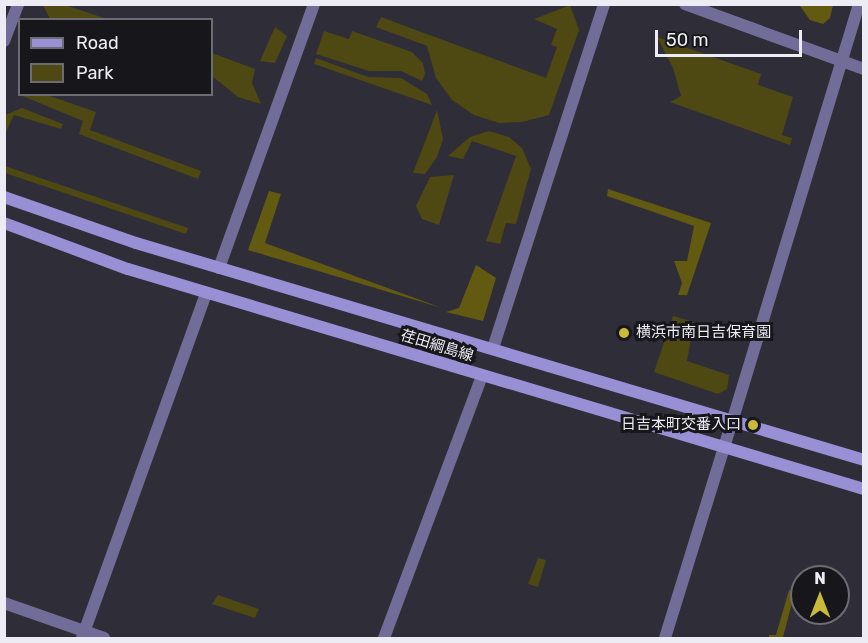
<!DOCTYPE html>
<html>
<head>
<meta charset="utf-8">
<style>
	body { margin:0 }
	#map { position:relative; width:868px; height:643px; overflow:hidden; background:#2e2d38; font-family:Rubik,"Noto Sans JP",sans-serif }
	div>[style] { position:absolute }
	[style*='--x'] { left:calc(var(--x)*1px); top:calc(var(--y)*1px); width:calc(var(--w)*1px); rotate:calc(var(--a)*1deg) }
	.green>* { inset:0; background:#4e4813 }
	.forest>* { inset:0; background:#625a10 }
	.minor>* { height:12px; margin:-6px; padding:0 6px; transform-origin:6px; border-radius:6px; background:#726d98 }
	.tertiary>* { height:12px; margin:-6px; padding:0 6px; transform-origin:6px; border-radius:6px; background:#726d98 }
	.secondary>* { height:12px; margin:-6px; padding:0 6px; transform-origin:6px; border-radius:6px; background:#998fd5 }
	.dots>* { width:16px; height:16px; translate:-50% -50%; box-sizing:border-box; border:3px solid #16161b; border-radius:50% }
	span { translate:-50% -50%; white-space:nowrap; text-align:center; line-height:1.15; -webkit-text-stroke:6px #16161b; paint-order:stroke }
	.poi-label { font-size:15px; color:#edecf4 }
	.left { translate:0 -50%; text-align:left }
	.right { translate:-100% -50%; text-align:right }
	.street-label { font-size:15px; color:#edecf4 }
	.frame { position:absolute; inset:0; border:6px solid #edecf4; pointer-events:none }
	.legend { position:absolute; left:18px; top:18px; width:195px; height:78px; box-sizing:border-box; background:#16161b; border:2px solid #6c6c72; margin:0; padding:8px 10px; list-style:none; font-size:18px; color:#edecf4 }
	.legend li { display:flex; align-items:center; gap:12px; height:30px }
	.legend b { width:30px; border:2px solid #6c6c72 }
	.north { position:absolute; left:790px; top:565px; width:60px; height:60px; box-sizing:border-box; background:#16161b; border:2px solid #6c6c72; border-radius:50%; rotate:0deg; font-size:16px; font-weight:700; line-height:24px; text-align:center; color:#edecf4 }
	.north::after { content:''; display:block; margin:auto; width:21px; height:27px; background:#c9ba3a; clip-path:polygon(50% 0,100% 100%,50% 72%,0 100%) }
	.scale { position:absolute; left:655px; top:30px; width:147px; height:27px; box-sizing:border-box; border:3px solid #edecf4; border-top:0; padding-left:8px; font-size:18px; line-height:21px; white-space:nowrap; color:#edecf4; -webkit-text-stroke:4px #16161b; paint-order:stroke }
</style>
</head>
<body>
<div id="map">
	<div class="green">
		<i style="clip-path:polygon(43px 5px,65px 5px,107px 19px,50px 19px)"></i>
		<i style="clip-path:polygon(570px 5px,579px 30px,549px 115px,522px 122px,499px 123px,474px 115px,452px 100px,436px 78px,427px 46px,376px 27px,381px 17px,546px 78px,557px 47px,551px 45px,557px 29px,534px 19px)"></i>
		<i style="clip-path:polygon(275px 27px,287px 36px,275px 63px,260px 61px)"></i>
		<i style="clip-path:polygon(324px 31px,349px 39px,352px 31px,412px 52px,423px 63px,425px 74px,422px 81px,401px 71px,369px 71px,316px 54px)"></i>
		<i style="clip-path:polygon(657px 37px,761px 74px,758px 85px,793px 97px,782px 135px,792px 138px,790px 145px,670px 102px,681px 96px,673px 68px)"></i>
		<i style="clip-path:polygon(212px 53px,255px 69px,252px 83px,261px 104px,238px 97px,212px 76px)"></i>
		<i style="clip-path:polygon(316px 58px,368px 77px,401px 78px,427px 94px,432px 105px,314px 64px)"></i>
		<i style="clip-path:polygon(20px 95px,47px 95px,96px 112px,90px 130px,201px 171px,198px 179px,79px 134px,83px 121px)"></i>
		<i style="clip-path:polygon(22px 108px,63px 124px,61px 129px,14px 115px,5px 134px,5px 115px)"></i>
		<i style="clip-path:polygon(437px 110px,443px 139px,437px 157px,425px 174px,413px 173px)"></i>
		<i style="clip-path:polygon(489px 131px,509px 137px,522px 148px,531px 169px,516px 224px,506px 223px,500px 244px,486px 241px,516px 156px,472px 141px,463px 159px,448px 156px,470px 137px)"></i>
		<i style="clip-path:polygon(5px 166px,188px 228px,186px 234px,5px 173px)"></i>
		<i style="clip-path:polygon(454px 175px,439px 225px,422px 219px,416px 206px,430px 177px)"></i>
		<i style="clip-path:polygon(673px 316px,694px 322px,687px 361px,729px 375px,727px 389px,718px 394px,654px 372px)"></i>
		<i style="clip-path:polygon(538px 558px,546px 560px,538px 587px,528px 584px)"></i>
		<i style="clip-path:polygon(218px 595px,259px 609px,255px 618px,212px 604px)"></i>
	</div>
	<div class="forest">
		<i style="clip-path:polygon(833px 5px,830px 18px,823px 24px,810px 20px,800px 6px)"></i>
		<i style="clip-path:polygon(608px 189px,711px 223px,687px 295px,678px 295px,682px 283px,674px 261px,687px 261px,694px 226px,607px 196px)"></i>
		<i style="clip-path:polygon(269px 191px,281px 194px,265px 243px,442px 308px,248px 250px)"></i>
		<i style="clip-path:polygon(476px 265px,496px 278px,483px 321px,446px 312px,459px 308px)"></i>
		<i style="clip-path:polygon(789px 590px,795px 592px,783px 637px,769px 638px,769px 635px,776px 635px)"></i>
	</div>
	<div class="minor">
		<i style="--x:685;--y:4;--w:190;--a:20"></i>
		<i style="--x:219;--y:268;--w:281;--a:-70.2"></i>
		<i style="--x:493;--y:348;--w:361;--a:-72.1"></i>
		<i style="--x:732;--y:422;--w:437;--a:-73.1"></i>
		<i style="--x:4;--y:603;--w:106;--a:19.3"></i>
		<i style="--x:82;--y:638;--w:367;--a:-70.2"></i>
		<i style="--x:384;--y:638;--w:280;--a:-69.5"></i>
	</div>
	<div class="tertiary">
		<i style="--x:4;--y:41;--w:40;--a:-69"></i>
		<i style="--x:665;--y:638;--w:226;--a:-72.8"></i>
	</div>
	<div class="secondary">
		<i style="--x:4;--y:197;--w:140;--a:19.2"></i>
		<i style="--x:136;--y:243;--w:760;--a:16.6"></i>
		<i style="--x:4;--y:223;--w:132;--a:20.4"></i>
		<i style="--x:128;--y:269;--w:768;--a:16.64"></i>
	</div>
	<div class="dots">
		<i style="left:624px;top:333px;background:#c9ba3a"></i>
		<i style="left:753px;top:425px;background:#c9ba3a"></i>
	</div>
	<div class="poi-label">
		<span class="left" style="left:636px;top:333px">横浜市南日吉保育園</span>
		<span class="right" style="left:741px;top:425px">日吉本町交番入口</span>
	</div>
	<div class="street-label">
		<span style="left:437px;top:346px;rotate:17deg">荏田綱島線</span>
	</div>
	<div class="frame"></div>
	<ul class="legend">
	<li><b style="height:8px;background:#998fd5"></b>Road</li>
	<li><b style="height:16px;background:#4e4813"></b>Park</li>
	</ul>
	<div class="north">N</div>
	<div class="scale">50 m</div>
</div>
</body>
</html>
